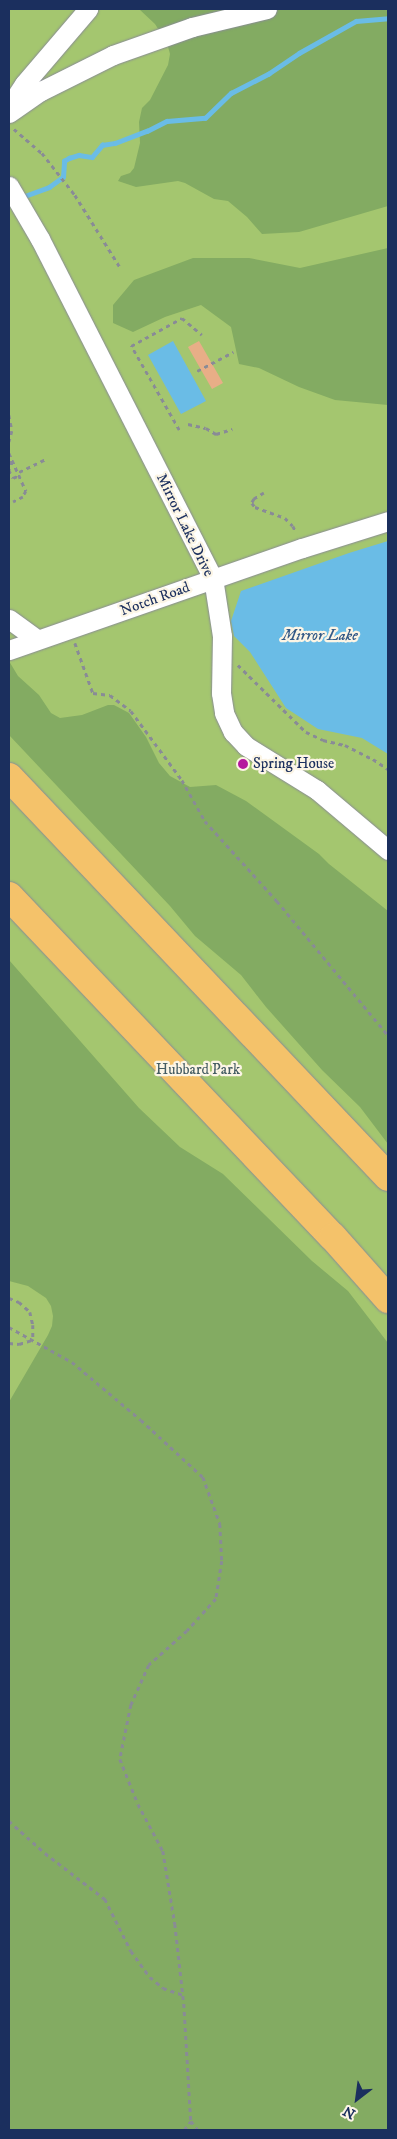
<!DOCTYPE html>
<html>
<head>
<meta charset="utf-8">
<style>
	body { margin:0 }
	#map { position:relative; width:397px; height:2139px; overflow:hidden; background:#f7e7ce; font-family:"IM FELL DW Pica",serif }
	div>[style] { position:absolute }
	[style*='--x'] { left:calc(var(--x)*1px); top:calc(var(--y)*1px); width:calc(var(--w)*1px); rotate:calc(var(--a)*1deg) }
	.green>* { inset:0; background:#a4c66f }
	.forest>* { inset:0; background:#83ab62 }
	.water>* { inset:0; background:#6abce6 }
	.stream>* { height:4.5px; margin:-2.25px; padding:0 2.25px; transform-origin:2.25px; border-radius:2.25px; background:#6abce6 }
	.building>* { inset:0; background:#e8ae87 }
	.path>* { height:2.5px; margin-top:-1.25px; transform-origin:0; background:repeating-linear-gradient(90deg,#898b96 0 4px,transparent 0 8px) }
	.roads { filter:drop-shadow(0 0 1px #898b96) drop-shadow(0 0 1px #898b96) }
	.minor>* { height:19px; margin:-9.5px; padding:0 9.5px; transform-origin:9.5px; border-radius:9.5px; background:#fff }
	.highway>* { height:28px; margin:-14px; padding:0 14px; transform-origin:14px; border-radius:14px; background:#f4c26a }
	.dots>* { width:14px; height:14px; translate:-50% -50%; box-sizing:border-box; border:2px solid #fcf5e5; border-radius:50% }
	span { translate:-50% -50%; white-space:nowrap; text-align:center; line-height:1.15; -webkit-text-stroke:4.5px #fcf5e5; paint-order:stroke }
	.street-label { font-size:15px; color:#1b2f5e }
	.poi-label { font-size:15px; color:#1b2f5e }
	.left { translate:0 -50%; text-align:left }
	.park-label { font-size:15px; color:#445c63 }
	.water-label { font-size:16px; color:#335987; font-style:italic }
	.frame { position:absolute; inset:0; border:10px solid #1b2f5e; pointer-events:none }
	.north { position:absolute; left:332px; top:2074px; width:50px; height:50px; -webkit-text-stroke:4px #fcf5e5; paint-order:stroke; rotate:210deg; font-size:14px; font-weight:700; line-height:20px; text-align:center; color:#1b2f5e }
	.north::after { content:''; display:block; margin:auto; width:18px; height:22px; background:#1b2f5e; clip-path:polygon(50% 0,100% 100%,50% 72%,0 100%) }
</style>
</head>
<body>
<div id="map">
	<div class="green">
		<i style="clip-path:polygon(9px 9px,388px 9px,388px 2130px,9px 2130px)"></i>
	</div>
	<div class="forest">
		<i style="clip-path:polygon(139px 9px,388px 9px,388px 206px,299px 232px,262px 234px,247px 217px,228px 201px,214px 199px,185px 183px,178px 181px,136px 187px,118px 181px,121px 176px,130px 173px,134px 168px,140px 143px,139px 122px,142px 108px,150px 100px,168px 65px,170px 54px,167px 43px,155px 24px)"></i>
		<i style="clip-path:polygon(388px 248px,388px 405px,335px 400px,299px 387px,259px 368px,239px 364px,231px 327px,201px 305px,165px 317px,133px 332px,113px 323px,113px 305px,134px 280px,193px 258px,249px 258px,300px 268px)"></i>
		<i style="clip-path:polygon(9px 661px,18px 676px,39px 695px,51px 713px,60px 718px,82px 715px,108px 705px,114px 705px,129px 713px,146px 737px,159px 763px,170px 776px,190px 787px,216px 785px,246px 801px,319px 854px,329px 864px,388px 911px,388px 1144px,360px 1107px,322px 1070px,266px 1007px,241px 975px,195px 936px,170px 906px,9px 735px)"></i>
		<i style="clip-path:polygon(9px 960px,139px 1108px,180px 1147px,223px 1174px,312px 1261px,348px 1291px,388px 1343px,388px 2130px,9px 2130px,9px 1402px,48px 1335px,52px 1326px,53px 1316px,51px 1306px,46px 1298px,28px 1286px,9px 1281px)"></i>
	</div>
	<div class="water">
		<i style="clip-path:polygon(173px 341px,206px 401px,181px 414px,148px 355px)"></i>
		<i style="clip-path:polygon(388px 541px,388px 754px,362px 738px,318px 729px,286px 708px,250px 652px,234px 636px,231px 621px,241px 591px,349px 553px)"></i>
	</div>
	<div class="stream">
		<i style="--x:22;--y:197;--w:29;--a:-20"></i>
		<i style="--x:49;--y:187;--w:17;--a:-36"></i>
		<i style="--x:63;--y:177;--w:16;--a:-86"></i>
		<i style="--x:64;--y:161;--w:6;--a:-31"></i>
		<i style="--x:69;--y:158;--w:10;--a:-17"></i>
		<i style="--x:79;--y:155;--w:13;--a:9"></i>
		<i style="--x:92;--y:157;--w:16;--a:-50"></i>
		<i style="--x:102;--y:145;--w:13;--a:-9"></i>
		<i style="--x:115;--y:143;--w:34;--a:-21"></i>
		<i style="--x:147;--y:131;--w:22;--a:-27"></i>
		<i style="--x:167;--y:121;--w:38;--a:-5"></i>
		<i style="--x:205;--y:118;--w:36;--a:-44"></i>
		<i style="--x:231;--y:93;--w:42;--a:-27.2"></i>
		<i style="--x:268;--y:74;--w:37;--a:-34"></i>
		<i style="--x:299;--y:53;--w:65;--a:-29.3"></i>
		<i style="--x:356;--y:21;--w:32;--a:-5"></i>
	</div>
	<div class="building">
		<i style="clip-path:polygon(199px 341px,223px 383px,212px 389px,188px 347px)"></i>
	</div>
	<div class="path">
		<i style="--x:14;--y:129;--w:37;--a:41"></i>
		<i style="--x:42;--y:153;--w:53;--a:51.8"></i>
		<i style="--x:75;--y:195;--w:85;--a:58"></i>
		<i style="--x:197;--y:371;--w:41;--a:-27.8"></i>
		<i style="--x:9;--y:415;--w:16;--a:79"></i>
		<i style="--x:12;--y:431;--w:11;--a:105"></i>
		<i style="--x:188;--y:424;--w:18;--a:13"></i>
		<i style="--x:206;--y:428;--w:12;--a:31"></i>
		<i style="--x:216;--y:434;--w:17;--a:-17"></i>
		<i style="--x:179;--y:430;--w:97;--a:-119.7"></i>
		<i style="--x:131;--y:346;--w:58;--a:-28.8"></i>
		<i style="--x:182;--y:318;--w:26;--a:40"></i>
		<i style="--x:9;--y:453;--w:42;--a:65.9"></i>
		<i style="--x:26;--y:491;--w:7;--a:117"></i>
		<i style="--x:23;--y:497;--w:11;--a:153"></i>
		<i style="--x:12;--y:461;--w:9;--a:108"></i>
		<i style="--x:9;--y:470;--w:9;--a:63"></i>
		<i style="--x:13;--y:478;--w:8;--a:-23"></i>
		<i style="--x:19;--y:472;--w:30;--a:-26"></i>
		<i style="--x:264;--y:493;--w:12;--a:149"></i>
		<i style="--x:254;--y:499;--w:4;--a:117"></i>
		<i style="--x:252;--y:503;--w:5;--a:53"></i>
		<i style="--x:255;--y:507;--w:32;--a:20"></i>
		<i style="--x:285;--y:518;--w:11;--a:45"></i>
		<i style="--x:293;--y:526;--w:7;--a:63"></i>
		<i style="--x:75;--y:643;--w:53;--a:70.2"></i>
		<i style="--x:93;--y:693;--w:17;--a:7"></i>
		<i style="--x:110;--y:695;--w:26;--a:37"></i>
		<i style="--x:131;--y:711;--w:86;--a:53.5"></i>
		<i style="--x:182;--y:780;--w:47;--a:60.7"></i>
		<i style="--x:205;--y:821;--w:108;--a:48"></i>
		<i style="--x:277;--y:901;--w:174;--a:50.4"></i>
		<i style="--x:238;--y:665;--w:95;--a:44.6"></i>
		<i style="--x:306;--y:732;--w:19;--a:25"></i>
		<i style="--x:323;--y:740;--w:23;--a:13"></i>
		<i style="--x:345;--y:745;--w:31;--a:27"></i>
		<i style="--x:373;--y:759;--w:18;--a:34"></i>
		<i style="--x:9;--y:1298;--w:11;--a:22"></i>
		<i style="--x:19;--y:1302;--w:15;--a:42"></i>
		<i style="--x:30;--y:1312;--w:13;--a:77"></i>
		<i style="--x:33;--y:1325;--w:15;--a:90"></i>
		<i style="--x:9;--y:1327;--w:72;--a:29.1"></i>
		<i style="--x:72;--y:1362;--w:90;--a:40"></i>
		<i style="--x:141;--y:1420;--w:84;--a:42.6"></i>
		<i style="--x:203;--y:1477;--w:50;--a:70.1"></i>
		<i style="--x:220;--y:1524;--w:37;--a:87"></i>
		<i style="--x:222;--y:1561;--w:38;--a:99"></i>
		<i style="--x:216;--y:1599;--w:43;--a:132.2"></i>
		<i style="--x:187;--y:1631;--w:51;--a:138.2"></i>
		<i style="--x:149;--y:1665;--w:44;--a:114.2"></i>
		<i style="--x:131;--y:1705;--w:55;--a:101.5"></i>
		<i style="--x:120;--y:1759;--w:48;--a:68.2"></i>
		<i style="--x:138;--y:1804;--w:53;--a:62"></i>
		<i style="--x:163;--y:1851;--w:74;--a:80.7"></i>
		<i style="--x:175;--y:1924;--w:81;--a:83.6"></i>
		<i style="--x:184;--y:2004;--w:117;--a:86.6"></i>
		<i style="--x:191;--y:2121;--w:11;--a:52"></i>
		<i style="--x:9;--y:1343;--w:10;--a:6"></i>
		<i style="--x:19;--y:1344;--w:14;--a:-17"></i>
		<i style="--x:9;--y:1821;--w:48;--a:41.6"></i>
		<i style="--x:45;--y:1853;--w:76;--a:37.5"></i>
		<i style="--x:105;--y:1899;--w:58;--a:63.4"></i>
		<i style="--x:131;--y:1951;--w:32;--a:54"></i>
		<i style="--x:150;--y:1977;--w:17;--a:40"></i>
		<i style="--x:163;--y:1988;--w:21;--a:19"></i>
		<i style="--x:184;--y:2130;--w:11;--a:-52"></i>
	</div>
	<div class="roads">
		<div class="minor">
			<i style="--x:9;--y:107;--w:27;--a:-57"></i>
			<i style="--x:24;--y:84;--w:99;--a:-49.5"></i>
			<i style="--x:9;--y:113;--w:39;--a:-35"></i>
			<i style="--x:41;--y:91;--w:80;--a:-26.6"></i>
			<i style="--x:113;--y:55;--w:84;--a:-19.5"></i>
			<i style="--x:192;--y:27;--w:77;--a:-13.5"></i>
			<i style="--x:9;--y:186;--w:61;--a:59.7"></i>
			<i style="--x:40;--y:239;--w:381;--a:63"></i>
			<i style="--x:213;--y:578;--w:59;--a:81.2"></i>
			<i style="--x:222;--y:636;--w:57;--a:91"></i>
			<i style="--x:221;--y:693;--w:20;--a:81"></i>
			<i style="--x:224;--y:713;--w:21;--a:65"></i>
			<i style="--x:233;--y:732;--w:19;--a:47"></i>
			<i style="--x:246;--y:746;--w:84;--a:31.8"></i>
			<i style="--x:317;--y:790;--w:93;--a:40.2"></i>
			<i style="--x:9;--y:619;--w:34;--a:36"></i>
			<i style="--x:9;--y:650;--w:310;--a:-19.2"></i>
			<i style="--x:302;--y:548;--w:90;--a:-17.4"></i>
		</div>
		<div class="highway">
			<i style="--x:9;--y:777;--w:551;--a:46.54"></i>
			<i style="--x:9;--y:896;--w:470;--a:46.5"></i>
			<i style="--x:333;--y:1237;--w:83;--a:48.4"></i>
		</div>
	</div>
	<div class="dots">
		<i style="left:243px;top:764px;background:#b5179e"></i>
	</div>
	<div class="street-label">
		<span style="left:185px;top:525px;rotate:64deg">Mirror Lake Drive</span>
		<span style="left:155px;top:599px;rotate:-20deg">Notch Road</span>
	</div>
	<div class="poi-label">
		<span class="left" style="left:253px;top:764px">Spring House</span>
	</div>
	<div class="park-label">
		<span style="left:198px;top:1070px">Hubbard Park</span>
	</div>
	<div class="water-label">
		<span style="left:320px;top:635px">Mirror Lake</span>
	</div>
	<div class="frame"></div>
	<div class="north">N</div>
</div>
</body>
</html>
